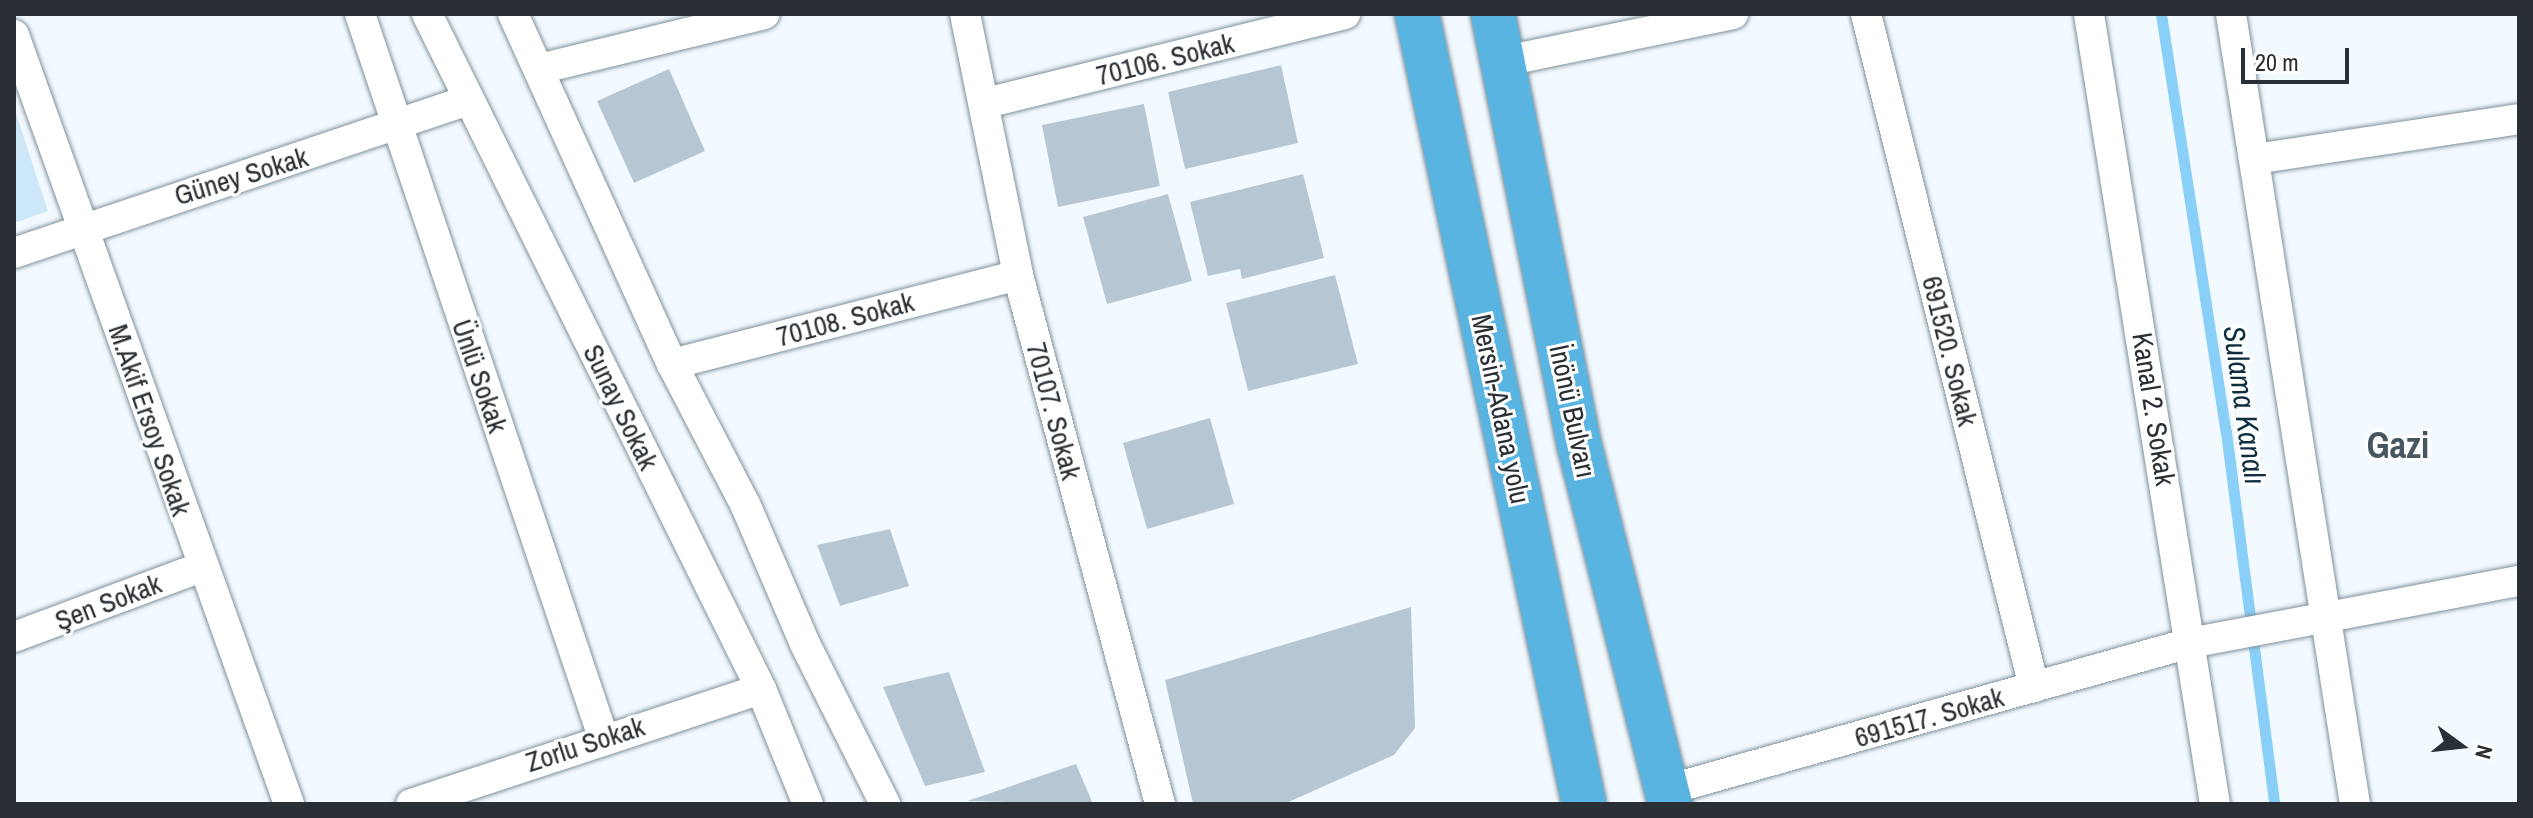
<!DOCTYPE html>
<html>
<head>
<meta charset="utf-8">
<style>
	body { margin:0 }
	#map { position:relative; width:2533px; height:818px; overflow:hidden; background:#f3faff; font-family:"Archivo Narrow",sans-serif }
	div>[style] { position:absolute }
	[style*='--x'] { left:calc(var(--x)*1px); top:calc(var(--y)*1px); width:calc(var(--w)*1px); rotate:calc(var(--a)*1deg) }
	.green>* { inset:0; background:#cce7f8 }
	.stream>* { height:11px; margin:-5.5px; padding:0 5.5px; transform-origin:5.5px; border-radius:5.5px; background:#89cff8 }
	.building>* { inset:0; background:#b6c7d3 }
	.roads { filter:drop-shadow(0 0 2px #80919b) drop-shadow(0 0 2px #80919b) }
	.minor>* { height:30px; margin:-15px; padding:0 15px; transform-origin:15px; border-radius:15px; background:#fff }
	.trunk>* { height:44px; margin:-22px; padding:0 22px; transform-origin:22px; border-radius:22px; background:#5ab4e2 }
	span { translate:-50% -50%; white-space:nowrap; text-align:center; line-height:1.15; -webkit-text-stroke:6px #fff; paint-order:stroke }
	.street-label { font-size:28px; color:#292f34 }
	.water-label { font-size:30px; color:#0e2e3f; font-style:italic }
	.district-label { font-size:36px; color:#475660; font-weight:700 }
	.frame { position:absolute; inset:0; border:16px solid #292f34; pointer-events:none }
	.north { position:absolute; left:2421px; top:706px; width:80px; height:80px; -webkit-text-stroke:6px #fff; paint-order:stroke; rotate:105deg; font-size:22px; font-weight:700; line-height:32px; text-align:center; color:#292f34 }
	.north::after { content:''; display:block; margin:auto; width:28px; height:36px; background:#292f34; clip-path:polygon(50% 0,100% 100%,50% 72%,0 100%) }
	.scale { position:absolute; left:2241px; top:48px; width:108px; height:36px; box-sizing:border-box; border:4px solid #292f34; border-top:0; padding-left:10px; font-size:24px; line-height:28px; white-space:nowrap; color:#292f34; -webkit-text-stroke:6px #fff; paint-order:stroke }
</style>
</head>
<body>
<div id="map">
	<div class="green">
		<i style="clip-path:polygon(14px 107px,48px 211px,14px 223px)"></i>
	</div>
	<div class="stream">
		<i style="--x:2161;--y:14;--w:423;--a:81.2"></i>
		<i style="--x:2226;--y:432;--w:375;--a:82.6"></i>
	</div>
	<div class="building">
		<i style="clip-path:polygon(1281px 65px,1298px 143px,1185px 169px,1168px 92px)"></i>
		<i style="clip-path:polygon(669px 69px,705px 151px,634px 183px,597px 101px)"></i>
		<i style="clip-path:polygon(1144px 104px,1160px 186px,1058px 207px,1042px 125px)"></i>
		<i style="clip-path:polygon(1303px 174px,1324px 258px,1242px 279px,1240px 269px,1208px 276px,1190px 202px)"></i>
		<i style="clip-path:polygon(1168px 194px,1192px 281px,1107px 304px,1083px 217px)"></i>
		<i style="clip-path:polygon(1335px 275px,1358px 364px,1248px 391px,1226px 303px)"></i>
		<i style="clip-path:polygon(1210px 418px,1234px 504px,1147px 529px,1123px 443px)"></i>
		<i style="clip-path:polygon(890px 529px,909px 586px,840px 606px,817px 545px)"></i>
		<i style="clip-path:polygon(1411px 607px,1415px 728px,1394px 755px,1284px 804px,1193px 804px,1165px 680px)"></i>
		<i style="clip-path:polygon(949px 672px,985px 772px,925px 786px,883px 687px)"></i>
		<i style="clip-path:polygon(1076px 764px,1093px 804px,967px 801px)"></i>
	</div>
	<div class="roads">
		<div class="minor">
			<i style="--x:360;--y:14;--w:763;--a:71.42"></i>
			<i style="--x:427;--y:14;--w:753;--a:63.67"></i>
			<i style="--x:761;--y:689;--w:124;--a:67.8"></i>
			<i style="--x:513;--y:14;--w:384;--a:65.6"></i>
			<i style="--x:672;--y:364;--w:158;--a:62.5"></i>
			<i style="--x:745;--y:504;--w:152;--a:66.8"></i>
			<i style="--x:805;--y:644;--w:179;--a:63.4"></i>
			<i style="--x:965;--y:14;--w:266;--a:78.5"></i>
			<i style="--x:1018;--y:275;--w:548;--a:74.97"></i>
			<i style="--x:1866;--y:14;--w:694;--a:75.98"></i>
			<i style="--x:2089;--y:14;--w:800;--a:80.94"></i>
			<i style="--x:2231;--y:14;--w:800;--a:81.08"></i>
			<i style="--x:14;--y:35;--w:817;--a:70.32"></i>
			<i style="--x:1500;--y:62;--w:238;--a:-11.6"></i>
			<i style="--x:539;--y:69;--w:232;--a:-13.7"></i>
			<i style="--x:986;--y:103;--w:370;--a:-13.9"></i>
			<i style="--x:2255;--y:159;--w:267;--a:-8.6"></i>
			<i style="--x:14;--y:253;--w:480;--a:-18.6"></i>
			<i style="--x:672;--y:364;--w:357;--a:-14.4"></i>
			<i style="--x:14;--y:637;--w:200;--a:-20.5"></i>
			<i style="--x:1667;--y:790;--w:543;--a:-15.7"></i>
			<i style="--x:2190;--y:643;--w:335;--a:-10.7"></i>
			<i style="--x:411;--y:804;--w:368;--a:-18.2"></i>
		</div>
		<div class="trunk">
			<i style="--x:1417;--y:14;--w:807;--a:78.06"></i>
			<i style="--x:1493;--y:14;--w:443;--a:78.7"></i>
			<i style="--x:1580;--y:448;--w:367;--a:75.8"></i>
		</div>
	</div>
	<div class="street-label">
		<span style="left:1165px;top:59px;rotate:-14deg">70106. Sokak</span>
		<span style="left:241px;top:176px;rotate:-17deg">Güney Sokak</span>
		<span style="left:845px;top:319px;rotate:-15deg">70108. Sokak</span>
		<span style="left:1950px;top:351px;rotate:76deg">691520. Sokak</span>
		<span style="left:480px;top:376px;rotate:71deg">Ünlü Sokak</span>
		<span style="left:621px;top:407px;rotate:64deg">Sunay Sokak</span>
		<span style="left:1501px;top:409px;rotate:78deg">Mersin-Adana yolu</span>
		<span style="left:2154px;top:409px;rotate:81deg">Kanal 2. Sokak</span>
		<span style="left:1054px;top:411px;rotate:75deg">70107. Sokak</span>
		<span style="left:1573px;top:411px;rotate:78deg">İnönü Bulvarı</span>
		<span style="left:150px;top:420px;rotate:71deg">M.Akif Ersoy Sokak</span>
		<span style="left:108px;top:602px;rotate:-21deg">Şen Sokak</span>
		<span style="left:1929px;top:717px;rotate:-16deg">691517. Sokak</span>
		<span style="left:585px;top:744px;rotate:-18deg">Zorlu Sokak</span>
	</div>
	<div class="water-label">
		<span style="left:2245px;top:405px;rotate:82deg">Sulama Kanalı</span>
	</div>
	<div class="district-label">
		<span style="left:2398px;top:446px">Gazi</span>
	</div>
	<div class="frame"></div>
	<div class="north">N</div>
	<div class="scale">20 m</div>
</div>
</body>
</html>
